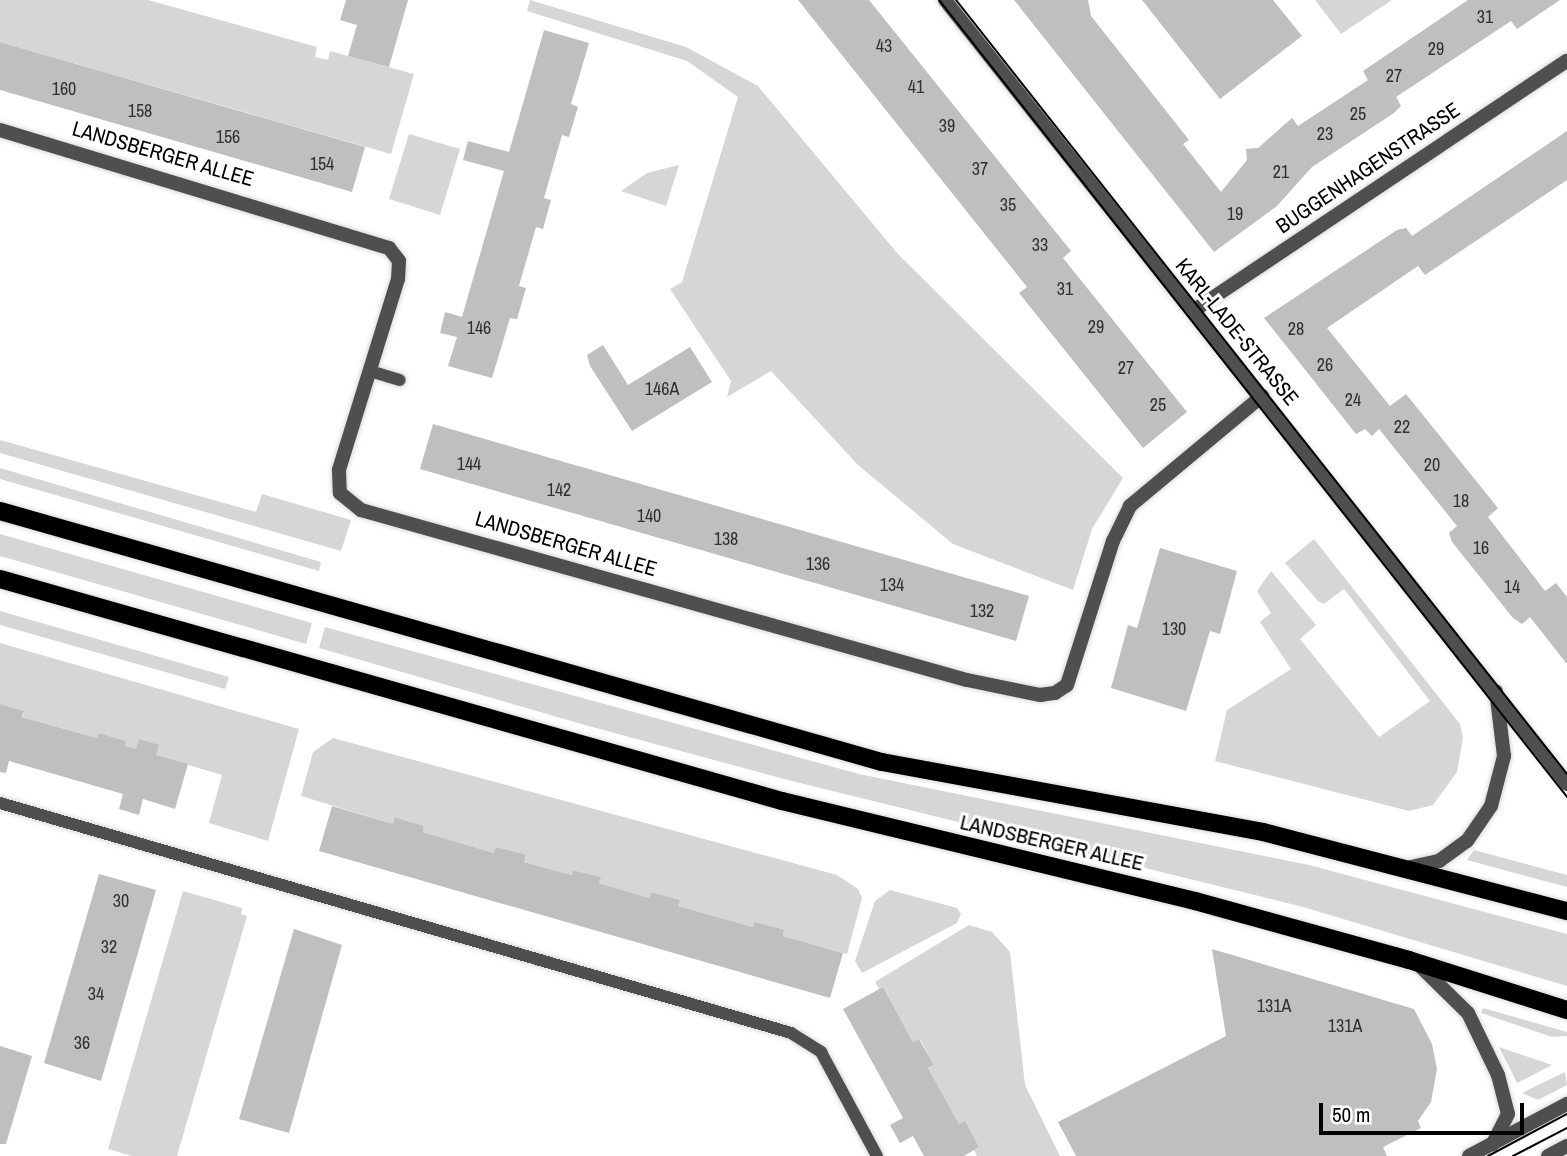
<!DOCTYPE html>
<html>
<head>
<meta charset="utf-8">
<style>
	body { margin:0 }
	#map { position:relative; width:1567px; height:1156px; overflow:hidden; background:#fff; font-family:"Archivo Narrow",sans-serif }
	div>[style] { position:absolute }
	[style*='--x'] { left:calc(var(--x)*1px); top:calc(var(--y)*1px); width:calc(var(--w)*1px); rotate:calc(var(--a)*1deg) }
	.green>* { inset:0; background:#d6d6d6 }
	.building>* { inset:0; background:#bfbfbf }
	.roads { filter:drop-shadow(0 0 2px #dbdbdb) drop-shadow(0 0 2px #dbdbdb) }
	.service>* { height:12px; margin:-6px; padding:0 6px; transform-origin:6px; border-radius:6px; background:#4f4f4f }
	.minor>* { height:14px; margin:-7px; padding:0 7px; transform-origin:7px; border-radius:7px; background:#4f4f4f }
	.tertiary>* { height:14px; margin:-7px; padding:0 7px; transform-origin:7px; border-radius:7px; background:#4f4f4f }
	.primary>* { height:18px; margin:-9px; padding:0 9px; transform-origin:9px; border-radius:9px; background:#000 }
	.tram>* { height:2px; margin:-1px; padding:0 1px; transform-origin:1px; border-radius:1px; background:#000 }
	span { translate:-50% -50%; white-space:nowrap; text-align:center; line-height:1.15; -webkit-text-stroke:6px #fff; paint-order:stroke }
	.number-label { font-size:18px; color:#303030 }
	.number-label span { -webkit-text-stroke-width:0 }
	.street-label { font-size:21px; color:#000 }
	.scale { position:absolute; left:1319px; top:1103px; width:205px; height:32px; box-sizing:border-box; border:4px solid #000; border-top:0; padding-left:9px; font-size:21px; line-height:24px; white-space:nowrap; color:#000; -webkit-text-stroke:5px #fff; paint-order:stroke }
</style>
</head>
<body>
<div id="map">
	<div class="green">
		<i style="clip-path:polygon(0 0,148px 0,317px 47px,315px 57px,328px 60px,330px 51px,414px 74px,391px 154px,0 42px)"></i>
		<i style="clip-path:polygon(530px 0,686px 47px,758px 86px,898px 254px,1123px 478px,1092px 529px,1073px 590px,953px 544px,858px 465px,771px 371px,727px 397px,731px 381px,670px 289px,682px 282px,738px 97px,687px 61px,527px 11px)"></i>
		<i style="clip-path:polygon(1315px 0,1392px 0,1341px 34px)"></i>
		<i style="clip-path:polygon(409px 134px,460px 149px,440px 215px,389px 199px)"></i>
		<i style="clip-path:polygon(679px 165px,666px 206px,621px 191px,647px 173px)"></i>
		<i style="clip-path:polygon(0 440px,256px 512px,262px 494px,351px 520px,341px 551px,0 453px)"></i>
		<i style="clip-path:polygon(0 468px,321px 562px,319px 571px,0 479px)"></i>
		<i style="clip-path:polygon(0 534px,312px 623px,306px 644px,0 556px)"></i>
		<i style="clip-path:polygon(1314px 539px,1460px 724px,1463px 738px,1457px 772px,1433px 805px,1409px 811px,1215px 761px,1227px 710px,1291px 669px,1260px 622px,1271px 613px,1257px 591px,1271px 571px,1316px 625px,1300px 639px,1379px 737px,1430px 701px,1344px 589px,1324px 604px,1318px 601px,1285px 563px)"></i>
		<i style="clip-path:polygon(0 611px,229px 677px,225px 689px,0 625px)"></i>
		<i style="clip-path:polygon(325px 627px,859px 774px,1309px 865px,1567px 934px,1567px 986px,1303px 907px,784px 779px,585px 725px,319px 648px)"></i>
		<i style="clip-path:polygon(0 643px,299px 729px,268px 841px,209px 823px,222px 775px,125px 746px,126px 741px,99px 733px,97px 738px,23px 717px,24px 711px,0 704px)"></i>
		<i style="clip-path:polygon(333px 738px,837px 875px,858px 889px,862px 898px,847px 954px,783px 936px,784px 930px,753px 927px,678px 906px,679px 900px,651px 892px,649px 898px,599px 883px,600px 877px,574px 870px,572px 875px,524px 862px,526px 856px,496px 847px,494px 853px,423px 832px,424px 826px,396px 817px,393px 824px,301px 796px,313px 752px)"></i>
		<i style="clip-path:polygon(1474px 850px,1567px 875px,1567px 887px,1467px 860px)"></i>
		<i style="clip-path:polygon(890px 890px,957px 908px,961px 914px,957px 923px,862px 973px,855px 961px,875px 901px)"></i>
		<i style="clip-path:polygon(183px 891px,242px 908px,241px 914px,247px 916px,177px 1156px,132px 1156px,108px 1149px)"></i>
		<i style="clip-path:polygon(969px 925px,992px 932px,1010px 952px,1025px 1085px,1060px 1156px,977px 1156px,974px 1150px,979px 1147px,965px 1122px,959px 1124px,928px 1069px,934px 1065px,920px 1039px,913px 1042px,883px 987px,879px 989px,875px 982px)"></i>
		<i style="clip-path:polygon(1483px 1008px,1567px 1032px,1567px 1036px,1552px 1037px,1481px 1013px)"></i>
		<i style="clip-path:polygon(1499px 1047px,1552px 1065px,1517px 1083px)"></i>
		<i style="clip-path:polygon(1565px 1072px,1567px 1085px,1538px 1100px,1522px 1093px)"></i>
	</div>
	<div class="building">
		<i style="clip-path:polygon(346px 0,408px 0,389px 67px,348px 56px,357px 25px,340px 20px)"></i>
		<i style="clip-path:polygon(798px 0,869px 0,1071px 251px,1063px 258px,1187px 412px,1143px 448px,1019px 293px,1027px 287px)"></i>
		<i style="clip-path:polygon(1014px 0,1088px 0,1091px 16px,1189px 140px,1183px 144px,1221px 192px,1247px 160px,1246px 149px,1258px 148px,1292px 118px,1298px 126px,1368px 80px,1363px 71px,1468px 0,1560px 0,1517px 29px,1511px 21px,1396px 97px,1401px 106px,1394px 113px,1312px 167px,1277px 206px,1214px 252px)"></i>
		<i style="clip-path:polygon(1142px 0,1273px 0,1302px 36px,1220px 99px)"></i>
		<i style="clip-path:polygon(544px 30px,589px 43px,571px 104px,578px 107px,569px 137px,562px 135px,544px 198px,551px 200px,543px 229px,536px 227px,519px 286px,526px 288px,517px 319px,510px 318px,492px 378px,448px 366px,457px 337px,440px 333px,445px 312px,462px 317px,504px 171px,463px 160px,468px 141px,509px 152px)"></i>
		<i style="clip-path:polygon(0 42px,365px 147px,352px 192px,0 90px)"></i>
		<i style="clip-path:polygon(1567px 131px,1567px 180px,1425px 275px,1418px 266px,1327px 328px,1390px 406px,1406px 394px,1498px 508px,1488px 517px,1545px 591px,1556px 583px,1567px 597px,1567px 664px,1530px 617px,1522px 624px,1513px 618px,1452px 542px,1449px 533px,1457px 526px,1379px 429px,1372px 436px,1365px 429px,1356px 434px,1264px 318px,1397px 230px,1406px 228px,1412px 236px)"></i>
		<i style="clip-path:polygon(603px 345px,628px 385px,690px 347px,712px 382px,632px 431px,590px 366px,587px 355px)"></i>
		<i style="clip-path:polygon(433px 424px,1029px 596px,1016px 641px,420px 469px)"></i>
		<i style="clip-path:polygon(1160px 548px,1237px 571px,1220px 634px,1210px 631px,1186px 711px,1111px 688px,1128px 625px,1137px 628px)"></i>
		<i style="clip-path:polygon(0 704px,24px 711px,22px 717px,97px 738px,99px 733px,126px 741px,125px 746px,136px 749px,139px 739px,159px 745px,156px 755px,188px 764px,175px 809px,143px 799px,139px 815px,119px 809px,123px 794px,9px 761px,6px 773px,0 772px)"></i>
		<i style="clip-path:polygon(332px 806px,393px 824px,395px 817px,424px 826px,423px 832px,494px 853px,496px 847px,526px 855px,524px 862px,572px 875px,573px 870px,601px 877px,599px 883px,649px 898px,651px 892px,680px 900px,678px 906px,753px 927px,755px 922px,784px 930px,783px 936px,843px 953px,830px 998px,319px 851px)"></i>
		<i style="clip-path:polygon(99px 874px,156px 890px,101px 1081px,44px 1063px)"></i>
		<i style="clip-path:polygon(294px 929px,342px 945px,289px 1133px,239px 1119px)"></i>
		<i style="clip-path:polygon(1212px 949px,1414px 1009px,1432px 1044px,1437px 1069px,1431px 1102px,1418px 1121px,1421px 1128px,1383px 1147px,1387px 1156px,1076px 1156px,1058px 1122px,1226px 1036px)"></i>
		<i style="clip-path:polygon(883px 987px,913px 1042px,919px 1039px,934px 1065px,928px 1068px,959px 1124px,965px 1121px,979px 1147px,964px 1156px,924px 1156px,913px 1136px,900px 1143px,890px 1125px,903px 1118px,843px 1009px)"></i>
		<i style="clip-path:polygon(0 1046px,32px 1056px,6px 1144px,0 1144px)"></i>
	</div>
	<div class="roads">
		<div class="service">
			<i style="--x:370;--y:371;--w:31;--a:17"></i>
			<i style="--x:0;--y:803;--w:824;--a:16.21"></i>
			<i style="--x:791;--y:1033;--w:36;--a:32"></i>
			<i style="--x:821;--y:1052;--w:118;--a:61.7"></i>
		</div>
		<div class="minor">
			<i style="--x:945;--y:0;--w:1001;--a:51.57"></i>
			<i style="--x:0;--y:130;--w:407;--a:16.9"></i>
			<i style="--x:389;--y:248;--w:16;--a:52"></i>
			<i style="--x:399;--y:261;--w:18;--a:93"></i>
			<i style="--x:398;--y:279;--w:200;--a:107.2"></i>
			<i style="--x:339;--y:470;--w:23;--a:88"></i>
			<i style="--x:340;--y:493;--w:27;--a:39"></i>
			<i style="--x:361;--y:510;--w:629;--a:15.67"></i>
			<i style="--x:967;--y:680;--w:75;--a:11.6"></i>
			<i style="--x:1040;--y:695;--w:15;--a:-8"></i>
			<i style="--x:1055;--y:693;--w:14;--a:-34"></i>
			<i style="--x:1067;--y:685;--w:151;--a:-72.3"></i>
			<i style="--x:1113;--y:541;--w:39;--a:-64"></i>
			<i style="--x:1130;--y:506;--w:172;--a:-39.8"></i>
			<i style="--x:1193;--y:311;--w:450;--a:-33.8"></i>
			<i style="--x:1406;--y:868;--w:34;--a:-12"></i>
			<i style="--x:1439;--y:861;--w:34;--a:-36"></i>
			<i style="--x:1467;--y:841;--w:42;--a:-55.6"></i>
			<i style="--x:1491;--y:806;--w:52;--a:-75.4"></i>
			<i style="--x:1504;--y:756;--w:65;--a:-97"></i>
		</div>
		<div class="tertiary">
			<i style="--x:1421;--y:967;--w:66;--a:44.4"></i>
			<i style="--x:1468;--y:1013;--w:69;--a:64.2"></i>
			<i style="--x:1498;--y:1075;--w:40;--a:75.6"></i>
			<i style="--x:1508;--y:1114;--w:34;--a:117"></i>
			<i style="--x:1469;--y:1156;--w:111;--a:-28"></i>
			<i style="--x:1548;--y:1156;--w:21;--a:-28"></i>
		</div>
		<div class="primary">
			<i style="--x:0;--y:511;--w:917;--a:15.89"></i>
			<i style="--x:882;--y:762;--w:387;--a:10.4"></i>
			<i style="--x:1263;--y:832;--w:314;--a:14.6"></i>
			<i style="--x:0;--y:579;--w:813;--a:15.85"></i>
			<i style="--x:782;--y:801;--w:425;--a:13.6"></i>
			<i style="--x:1195;--y:901;--w:222;--a:15.4"></i>
			<i style="--x:1409;--y:960;--w:166;--a:17.6"></i>
		</div>
	</div>
	<div class="tram">
		<i style="--x:939;--y:0;--w:1015;--a:51.76"></i>
		<i style="--x:956;--y:0;--w:986;--a:51.71"></i>
		<i style="--x:1488;--y:1156;--w:89;--a:-28"></i>
		<i style="--x:1513;--y:1156;--w:61;--a:-27.4"></i>
	</div>
	<div class="number-label">
		<span style="left:1485px;top:17px">31</span>
		<span style="left:884px;top:46px">43</span>
		<span style="left:1436px;top:49px">29</span>
		<span style="left:1394px;top:76px">27</span>
		<span style="left:916px;top:87px">41</span>
		<span style="left:64px;top:89px">160</span>
		<span style="left:140px;top:111px">158</span>
		<span style="left:1358px;top:114px">25</span>
		<span style="left:947px;top:126px">39</span>
		<span style="left:1325px;top:134px">23</span>
		<span style="left:228px;top:137px">156</span>
		<span style="left:322px;top:164px">154</span>
		<span style="left:980px;top:169px">37</span>
		<span style="left:1281px;top:172px">21</span>
		<span style="left:1008px;top:205px">35</span>
		<span style="left:1235px;top:214px">19</span>
		<span style="left:1040px;top:245px">33</span>
		<span style="left:1065px;top:289px">31</span>
		<span style="left:1096px;top:327px">29</span>
		<span style="left:479px;top:328px">146</span>
		<span style="left:1296px;top:329px">28</span>
		<span style="left:1325px;top:365px">26</span>
		<span style="left:1126px;top:368px">27</span>
		<span style="left:662px;top:389px">146A</span>
		<span style="left:1353px;top:400px">24</span>
		<span style="left:1158px;top:405px">25</span>
		<span style="left:1402px;top:427px">22</span>
		<span style="left:469px;top:464px">144</span>
		<span style="left:1432px;top:465px">20</span>
		<span style="left:559px;top:490px">142</span>
		<span style="left:1461px;top:501px">18</span>
		<span style="left:649px;top:516px">140</span>
		<span style="left:726px;top:539px">138</span>
		<span style="left:1481px;top:548px">16</span>
		<span style="left:818px;top:564px">136</span>
		<span style="left:892px;top:585px">134</span>
		<span style="left:1512px;top:587px">14</span>
		<span style="left:982px;top:611px">132</span>
		<span style="left:1174px;top:629px">130</span>
		<span style="left:121px;top:901px">30</span>
		<span style="left:109px;top:947px">32</span>
		<span style="left:96px;top:994px">34</span>
		<span style="left:1274px;top:1006px">131A</span>
		<span style="left:1345px;top:1026px">131A</span>
		<span style="left:82px;top:1043px">36</span>
	</div>
	<div class="street-label">
		<span style="left:163px;top:154px;rotate:16deg">LANDSBERGER ALLEE</span>
		<span style="left:1368px;top:168px;rotate:-34deg">BUGGENHAGENSTRASSE</span>
		<span style="left:1237px;top:332px;rotate:51deg">KARL-LADE-STRASSE</span>
		<span style="left:566px;top:544px;rotate:16deg">LANDSBERGER ALLEE</span>
		<span style="left:1052px;top:843px;rotate:13deg">LANDSBERGER ALLEE</span>
	</div>
	<div class="scale">50 m</div>
</div>
</body>
</html>
